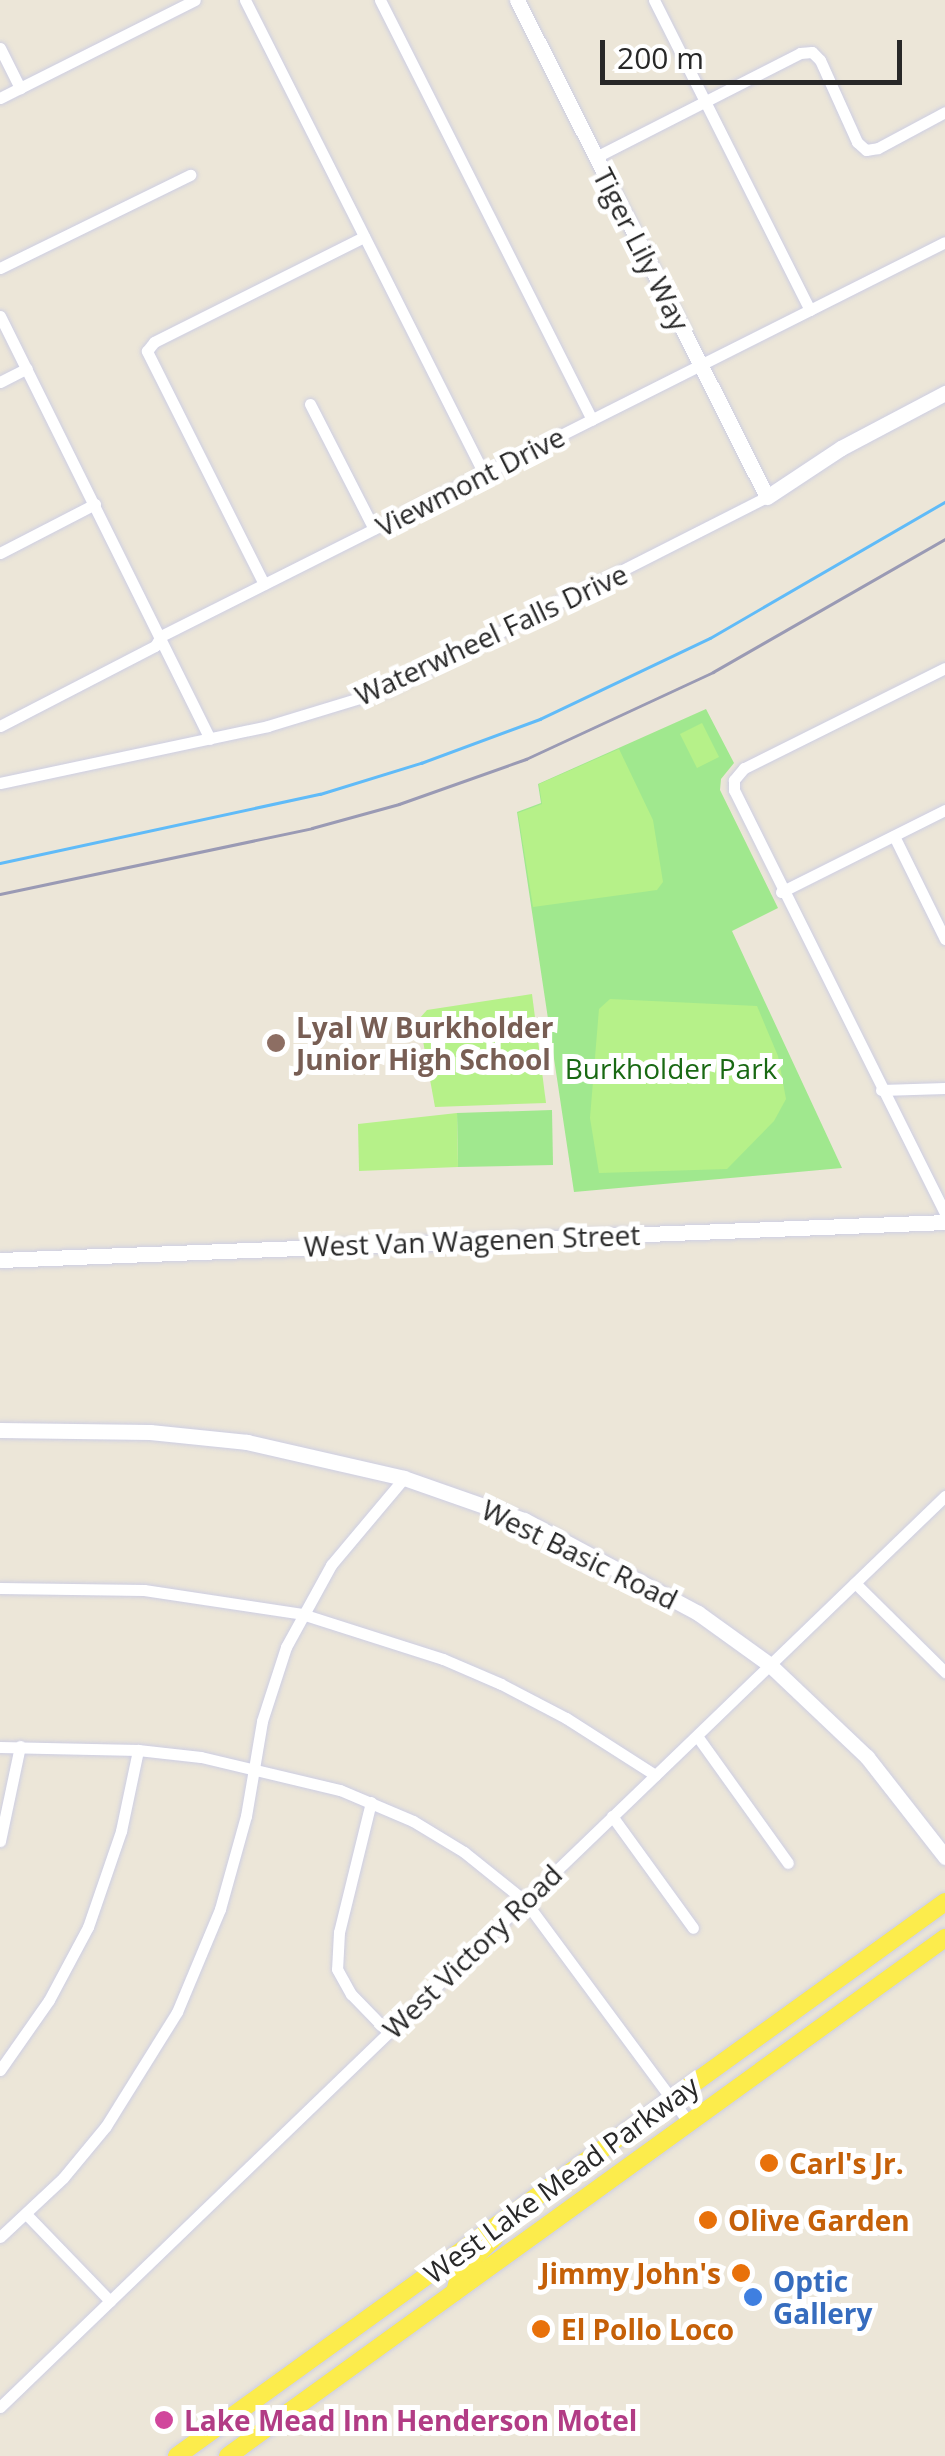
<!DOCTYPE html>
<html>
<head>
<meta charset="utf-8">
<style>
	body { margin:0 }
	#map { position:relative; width:945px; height:2456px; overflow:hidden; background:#ece6d8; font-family:"Open Sans",sans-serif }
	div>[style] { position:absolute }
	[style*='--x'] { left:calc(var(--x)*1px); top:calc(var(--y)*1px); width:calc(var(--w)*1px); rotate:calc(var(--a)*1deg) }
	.green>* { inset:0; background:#a0e88e }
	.pitch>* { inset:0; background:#b6f189 }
	.stream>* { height:2.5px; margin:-1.25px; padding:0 1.25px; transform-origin:1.25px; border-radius:1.25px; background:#60bbf8 }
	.roads { filter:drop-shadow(0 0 2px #cdcee3) drop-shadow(0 0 2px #cdcee3) }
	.street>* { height:11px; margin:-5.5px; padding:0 5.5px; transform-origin:5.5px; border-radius:5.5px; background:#fff }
	.secondary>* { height:15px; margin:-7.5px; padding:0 7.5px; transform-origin:7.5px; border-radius:7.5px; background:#fff }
	.primary>* { height:18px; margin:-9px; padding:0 9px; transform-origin:9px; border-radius:9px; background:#fcec4c }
	.rail>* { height:2.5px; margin:-1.25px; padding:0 1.25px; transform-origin:1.25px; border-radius:1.25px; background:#9a9ab4 }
	.dots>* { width:28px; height:28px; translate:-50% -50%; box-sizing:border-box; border:5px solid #fff; border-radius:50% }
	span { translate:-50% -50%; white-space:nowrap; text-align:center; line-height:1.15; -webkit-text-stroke:10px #fff; paint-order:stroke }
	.street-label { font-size:28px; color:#282828 }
	.education-label { font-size:28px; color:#785e54; font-weight:700 }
	.left { translate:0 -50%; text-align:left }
	.park-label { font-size:28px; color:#196913 }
	.food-label { font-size:28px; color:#c56008; font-weight:700 }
	.right { translate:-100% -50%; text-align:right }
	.shop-label { font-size:28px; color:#366cbe; font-weight:700 }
	.hotel-label { font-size:28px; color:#b23c85; font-weight:700 }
	.scale { position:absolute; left:600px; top:40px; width:302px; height:45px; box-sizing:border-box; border:5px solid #282828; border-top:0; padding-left:12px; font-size:30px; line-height:35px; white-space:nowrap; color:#282828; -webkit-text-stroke:8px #fff; paint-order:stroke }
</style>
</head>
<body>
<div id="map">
	<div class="green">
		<i style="clip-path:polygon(706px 709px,734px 763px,721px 779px,720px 790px,778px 908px,732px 931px,842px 1168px,574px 1192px,517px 812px,541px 803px,538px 784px)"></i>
		<i style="clip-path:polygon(552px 1110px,553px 1165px,458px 1167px,457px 1113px)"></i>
	</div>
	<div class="pitch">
		<i style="clip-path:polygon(702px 723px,719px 757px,697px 768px,680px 734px)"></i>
		<i style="clip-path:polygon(619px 749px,653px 820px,663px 882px,657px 890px,533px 907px,518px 813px,542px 804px,539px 784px)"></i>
		<i style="clip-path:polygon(532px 994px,546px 1103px,435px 1107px,419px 1019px,427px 1010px)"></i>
		<i style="clip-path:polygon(610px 999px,757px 1006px,778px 1056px,786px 1099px,774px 1121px,727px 1169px,599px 1173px,590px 1118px,599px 1009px)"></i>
		<i style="clip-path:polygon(457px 1113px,458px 1167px,359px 1171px,358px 1124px)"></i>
	</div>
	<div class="stream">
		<i style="--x:0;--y:863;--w:327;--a:-12.2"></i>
		<i style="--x:320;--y:794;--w:106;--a:-17.1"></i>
		<i style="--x:421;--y:763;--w:127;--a:-20.3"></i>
		<i style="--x:540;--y:719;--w:188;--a:-25.5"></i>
		<i style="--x:710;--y:638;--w:272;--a:-30.1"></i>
	</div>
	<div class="roads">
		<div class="street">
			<i style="--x:245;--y:0;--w:531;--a:63.24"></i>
			<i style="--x:380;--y:0;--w:470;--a:63.2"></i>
			<i style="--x:654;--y:0;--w:347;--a:63.3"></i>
			<i style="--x:0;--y:48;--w:45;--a:63.4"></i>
			<i style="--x:0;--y:98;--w:218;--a:-26.7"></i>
			<i style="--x:596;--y:157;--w:229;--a:-27"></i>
			<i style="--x:800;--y:53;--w:12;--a:-5"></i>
			<i style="--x:812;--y:52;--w:11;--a:45"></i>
			<i style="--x:820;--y:60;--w:90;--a:65.7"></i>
			<i style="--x:857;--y:142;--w:12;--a:42"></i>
			<i style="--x:866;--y:150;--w:12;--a:-9"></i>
			<i style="--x:878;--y:148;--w:76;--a:-28.2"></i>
			<i style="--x:0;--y:268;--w:212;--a:-26.1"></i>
			<i style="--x:0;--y:316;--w:472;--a:63.6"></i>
			<i style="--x:0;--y:382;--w:30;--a:-27"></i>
			<i style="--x:310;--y:404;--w:140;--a:62.9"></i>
			<i style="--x:0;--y:553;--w:107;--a:-27.3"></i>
			<i style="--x:264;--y:584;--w:261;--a:-116.7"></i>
			<i style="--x:147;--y:351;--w:11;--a:-52"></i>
			<i style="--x:154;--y:342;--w:235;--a:-26.6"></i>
			<i style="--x:945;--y:668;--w:225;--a:153.5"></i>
			<i style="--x:744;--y:768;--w:16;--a:130"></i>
			<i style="--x:734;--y:780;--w:10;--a:90"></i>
			<i style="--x:734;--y:790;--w:473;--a:63.5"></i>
			<i style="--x:0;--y:726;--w:174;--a:-27.3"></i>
			<i style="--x:155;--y:646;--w:12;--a:-59"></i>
			<i style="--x:161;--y:636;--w:877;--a:-26.68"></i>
			<i style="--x:0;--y:783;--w:274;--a:-12"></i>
			<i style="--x:268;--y:726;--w:123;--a:-17"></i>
			<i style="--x:386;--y:690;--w:427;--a:-26.9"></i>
			<i style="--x:894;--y:836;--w:115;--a:63.7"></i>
			<i style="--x:781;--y:892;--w:183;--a:-26.6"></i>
			<i style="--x:881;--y:1090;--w:64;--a:-1.8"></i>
			<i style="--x:855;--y:1583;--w:127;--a:44.7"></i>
			<i style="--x:0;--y:1588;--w:144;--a:0.8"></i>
			<i style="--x:144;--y:1590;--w:160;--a:8.6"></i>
			<i style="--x:302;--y:1614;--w:148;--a:17.7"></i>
			<i style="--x:443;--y:1659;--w:63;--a:23.3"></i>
			<i style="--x:501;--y:1684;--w:73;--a:27.6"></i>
			<i style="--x:566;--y:1718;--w:106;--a:32.6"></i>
			<i style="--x:697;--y:1736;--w:156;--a:54.4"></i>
			<i style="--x:0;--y:1747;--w:138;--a:1.2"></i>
			<i style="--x:138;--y:1750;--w:63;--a:6.3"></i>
			<i style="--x:201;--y:1757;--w:143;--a:13.4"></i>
			<i style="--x:340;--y:1790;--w:79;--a:23"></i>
			<i style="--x:413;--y:1821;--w:60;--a:31.3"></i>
			<i style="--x:464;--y:1852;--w:78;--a:38.8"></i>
			<i style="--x:525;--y:1901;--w:276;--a:53.5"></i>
			<i style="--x:371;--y:1802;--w:134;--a:103.8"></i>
			<i style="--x:339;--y:1932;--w:37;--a:93"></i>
			<i style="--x:337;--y:1969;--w:29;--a:61"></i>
			<i style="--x:351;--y:1994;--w:53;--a:45.8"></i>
			<i style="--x:612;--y:1816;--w:138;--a:54.1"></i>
			<i style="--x:0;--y:1841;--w:97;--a:-78.1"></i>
			<i style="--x:0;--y:2070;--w:85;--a:-55"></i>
			<i style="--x:49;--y:2000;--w:83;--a:-61.9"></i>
			<i style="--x:88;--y:1927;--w:102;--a:-71"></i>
			<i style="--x:121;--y:1831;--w:83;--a:-78.1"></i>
			<i style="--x:26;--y:2214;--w:121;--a:46"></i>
			<i style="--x:0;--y:2237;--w:86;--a:-43.1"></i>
			<i style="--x:63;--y:2178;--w:67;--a:-50.4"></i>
			<i style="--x:106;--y:2126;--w:134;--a:-58.1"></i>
			<i style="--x:177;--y:2012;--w:112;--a:-67.3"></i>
			<i style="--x:220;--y:1909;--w:97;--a:-74.4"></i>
			<i style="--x:246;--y:1816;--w:96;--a:-80.4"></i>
			<i style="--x:262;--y:1721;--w:78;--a:-72"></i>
			<i style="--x:286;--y:1647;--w:94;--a:-61.2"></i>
			<i style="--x:331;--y:1565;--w:114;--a:-50"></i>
			<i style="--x:0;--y:2407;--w:1313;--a:-43.95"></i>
		</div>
		<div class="secondary">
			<i style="--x:517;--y:0;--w:556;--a:63.3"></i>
			<i style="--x:767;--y:497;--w:89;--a:-33.5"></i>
			<i style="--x:841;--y:448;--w:118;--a:-27.9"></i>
			<i style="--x:0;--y:1260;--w:946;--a:-2.3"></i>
			<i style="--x:0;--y:1430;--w:150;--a:0.8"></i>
			<i style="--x:150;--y:1432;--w:98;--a:5.9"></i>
			<i style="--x:247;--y:1442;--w:161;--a:12.9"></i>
			<i style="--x:404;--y:1478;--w:127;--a:19.3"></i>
			<i style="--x:524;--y:1520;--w:197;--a:28.1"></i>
			<i style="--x:698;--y:1613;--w:89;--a:35.8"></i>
			<i style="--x:770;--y:1665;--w:134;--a:43.5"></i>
			<i style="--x:867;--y:1757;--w:127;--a:52"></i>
		</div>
		<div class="primary">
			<i style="--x:455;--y:2292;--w:23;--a:-75"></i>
			<i style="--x:461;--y:2270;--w:46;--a:-44.1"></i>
			<i style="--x:177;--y:2456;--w:947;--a:-35.8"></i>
			<i style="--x:228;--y:2456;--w:885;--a:-35.85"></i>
		</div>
	</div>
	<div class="rail">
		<i style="--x:0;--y:894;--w:319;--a:-11.9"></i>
		<i style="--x:312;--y:828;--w:90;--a:-15.4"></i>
		<i style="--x:399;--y:804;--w:135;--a:-19.5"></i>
		<i style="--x:526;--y:759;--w:206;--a:-24.9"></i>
		<i style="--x:713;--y:672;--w:267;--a:-29.8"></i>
	</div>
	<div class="dots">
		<i style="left:276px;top:1043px;background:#8d6e63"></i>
		<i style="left:769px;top:2163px;background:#e8710a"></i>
		<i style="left:708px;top:2220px;background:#e8710a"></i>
		<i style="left:741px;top:2273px;background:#e8710a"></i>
		<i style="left:753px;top:2297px;background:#3f7fe0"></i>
		<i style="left:541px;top:2329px;background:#e8710a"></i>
		<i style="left:164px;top:2420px;background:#d1479c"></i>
	</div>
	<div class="street-label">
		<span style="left:642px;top:249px;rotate:63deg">Tiger Lily Way</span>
		<span style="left:470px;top:481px;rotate:-27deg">Viewmont Drive</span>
		<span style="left:491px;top:634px;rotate:-25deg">Waterwheel Falls Drive</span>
		<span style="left:472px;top:1240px;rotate:-2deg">West Van Wagenen Street</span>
		<span style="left:580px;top:1554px;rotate:26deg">West Basic Road</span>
		<span style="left:472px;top:1951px;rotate:-44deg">West Victory Road</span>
		<span style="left:561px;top:2179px;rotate:-36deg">West Lake Mead Parkway</span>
	</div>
	<div class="education-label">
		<span class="left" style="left:296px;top:1043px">Lyal W Burkholder<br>Junior High School</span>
	</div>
	<div class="park-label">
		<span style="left:671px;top:1068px">Burkholder Park</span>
	</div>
	<div class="food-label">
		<span class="left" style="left:789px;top:2163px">Carl's Jr.</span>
		<span class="left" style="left:728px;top:2220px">Olive Garden</span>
		<span class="right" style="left:721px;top:2273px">Jimmy John's</span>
		<span class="left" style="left:561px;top:2329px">El Pollo Loco</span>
	</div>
	<div class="shop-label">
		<span class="left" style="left:773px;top:2297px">Optic<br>Gallery</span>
	</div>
	<div class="hotel-label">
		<span class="left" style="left:184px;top:2420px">Lake Mead Inn Henderson Motel</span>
	</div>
	<div class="scale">200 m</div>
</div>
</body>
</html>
